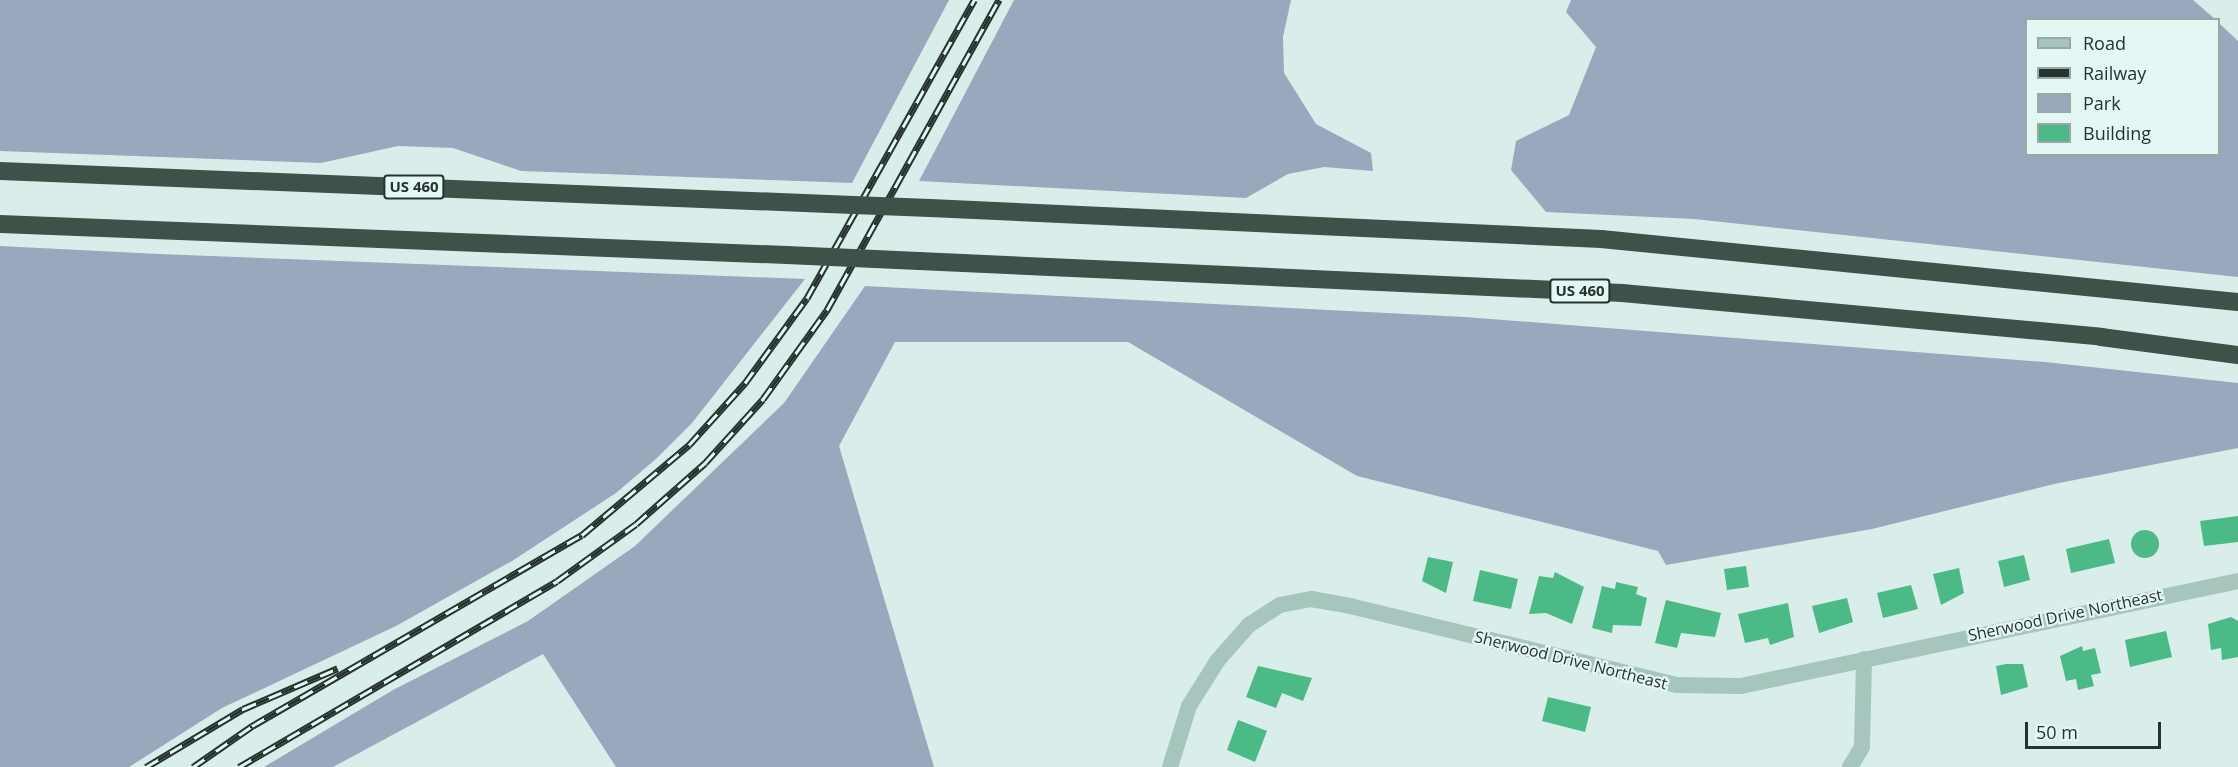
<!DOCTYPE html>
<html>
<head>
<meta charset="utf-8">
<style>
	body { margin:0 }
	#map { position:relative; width:2238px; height:767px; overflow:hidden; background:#d9eeeb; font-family:"Open Sans",sans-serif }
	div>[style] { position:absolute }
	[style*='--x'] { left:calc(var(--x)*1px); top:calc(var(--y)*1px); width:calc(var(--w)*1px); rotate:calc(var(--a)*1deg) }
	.green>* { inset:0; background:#9ba7bc }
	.building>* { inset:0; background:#4bba87 }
	.round { border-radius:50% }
	.minor>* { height:16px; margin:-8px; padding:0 8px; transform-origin:8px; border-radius:8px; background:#a6c5bd }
	.motorway>* { height:18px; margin:-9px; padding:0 9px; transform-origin:9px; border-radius:9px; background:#3e524a }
	.rail>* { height:7px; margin-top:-3.5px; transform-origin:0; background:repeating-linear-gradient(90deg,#e4f7f4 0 14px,#26322d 0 28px); box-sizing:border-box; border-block:2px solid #26322d }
	.motorway-bridge>* { height:18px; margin:-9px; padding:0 9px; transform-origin:9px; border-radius:9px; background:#3e524a }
	span { translate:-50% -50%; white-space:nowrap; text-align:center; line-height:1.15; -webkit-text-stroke:4.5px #e4f7f4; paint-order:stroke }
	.shield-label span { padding:2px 4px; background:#e4f7f4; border:2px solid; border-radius:4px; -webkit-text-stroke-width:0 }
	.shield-label { font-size:15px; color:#26322d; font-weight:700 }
	.street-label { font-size:16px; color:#26322d }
	.legend { position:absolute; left:2025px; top:18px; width:195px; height:138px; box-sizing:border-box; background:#e4f7f4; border:2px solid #98a8a4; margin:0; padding:8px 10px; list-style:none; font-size:18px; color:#26322d }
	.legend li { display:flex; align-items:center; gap:12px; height:30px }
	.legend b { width:30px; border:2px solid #98a8a4 }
	.scale { position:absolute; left:2025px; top:722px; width:136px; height:27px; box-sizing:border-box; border:3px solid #26322d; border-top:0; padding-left:8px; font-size:18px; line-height:21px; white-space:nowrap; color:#26322d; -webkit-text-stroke:4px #e4f7f4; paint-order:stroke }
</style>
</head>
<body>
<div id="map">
	<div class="green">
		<i style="clip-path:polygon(0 0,949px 0,852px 183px,521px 171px,453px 148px,398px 146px,321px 163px,0 151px)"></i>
		<i style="clip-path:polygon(1014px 0,1291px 0,1283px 37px,1284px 73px,1316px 124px,1371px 153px,1373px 171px,1324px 167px,1288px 174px,1246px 198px,919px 181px)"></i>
		<i style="clip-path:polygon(1571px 0,2193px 0,2215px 19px,2026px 20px,2026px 154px,2218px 154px,2219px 23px,2238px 41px,2238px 277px,1694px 219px,1546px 212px,1511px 170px,1516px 141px,1569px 115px,1596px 47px,1566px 12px)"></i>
		<i style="clip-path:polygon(0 246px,159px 254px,805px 279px,692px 423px,657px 458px,616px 493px,512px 561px,396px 626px,222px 708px,129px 767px,0 767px)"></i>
		<i style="clip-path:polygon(865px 286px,1465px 317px,2045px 362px,2238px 383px,2238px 448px,2054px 484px,1872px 529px,1666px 565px,1658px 551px,1357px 476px,1128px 342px,895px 342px,839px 446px,934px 767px,616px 767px,543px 654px,333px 767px,264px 767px,393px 690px,528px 621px,635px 546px,784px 403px)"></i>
	</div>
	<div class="building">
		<i style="clip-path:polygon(2238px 516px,2238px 542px,2204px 546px,2200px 521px)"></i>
		<i class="round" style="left:2131px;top:530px;width:28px;height:28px"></i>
		<i style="clip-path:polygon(2109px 539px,2115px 563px,2071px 573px,2066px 549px)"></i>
		<i style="clip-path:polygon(2024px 555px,2030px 580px,2004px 587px,1998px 561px)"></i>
		<i style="clip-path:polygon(1428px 557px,1453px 562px,1446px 593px,1422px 581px)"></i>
		<i style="clip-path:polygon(1746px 566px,1749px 587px,1727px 590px,1724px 569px)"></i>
		<i style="clip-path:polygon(1959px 568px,1964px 593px,1941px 605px,1933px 574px)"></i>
		<i style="clip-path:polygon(1480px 570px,1518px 579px,1511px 609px,1473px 601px)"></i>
		<i style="clip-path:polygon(1555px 572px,1584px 587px,1572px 624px,1546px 613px,1529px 614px,1539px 576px,1553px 578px)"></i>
		<i style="clip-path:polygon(1616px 582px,1638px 587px,1636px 594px,1647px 598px,1641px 626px,1613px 625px,1612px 633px,1592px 628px,1602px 586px,1615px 589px)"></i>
		<i style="clip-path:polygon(1911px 585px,1918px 609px,1883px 618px,1877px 593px)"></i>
		<i style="clip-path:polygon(1847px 598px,1853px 622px,1819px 633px,1812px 606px)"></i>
		<i style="clip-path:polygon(1666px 600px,1721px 613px,1715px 637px,1681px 633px,1677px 648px,1655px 643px)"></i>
		<i style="clip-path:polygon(1788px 603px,1794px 637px,1770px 645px,1768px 638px,1745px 643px,1738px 614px)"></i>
		<i style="clip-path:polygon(2231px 617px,2238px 621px,2238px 657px,2222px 660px,2221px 648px,2211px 650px,2208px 624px)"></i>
		<i style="clip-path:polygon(2166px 631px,2172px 657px,2130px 667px,2125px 640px)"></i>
		<i style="clip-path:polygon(2082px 646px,2083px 651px,2095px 648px,2101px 673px,2091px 675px,2094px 686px,2078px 690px,2076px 679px,2066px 681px,2060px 656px)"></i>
		<i style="clip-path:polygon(2006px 664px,2023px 664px,2028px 687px,2001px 695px,1996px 666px)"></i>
		<i style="clip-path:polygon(1258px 666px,1312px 678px,1303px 701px,1282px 693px,1276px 708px,1246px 697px)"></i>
		<i style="clip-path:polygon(1548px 697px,1591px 707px,1585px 732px,1542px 721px)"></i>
		<i style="clip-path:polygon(1238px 720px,1267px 731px,1255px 762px,1227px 750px)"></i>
	</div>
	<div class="minor">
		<i style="--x:1170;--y:767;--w:64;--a:-72.7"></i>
		<i style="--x:1189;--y:706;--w:54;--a:-57.8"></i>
		<i style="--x:1218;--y:660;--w:47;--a:-48.5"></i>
		<i style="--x:1249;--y:625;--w:37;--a:-33"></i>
		<i style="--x:1280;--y:605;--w:32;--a:-11"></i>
		<i style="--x:1311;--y:599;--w:40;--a:10"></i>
		<i style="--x:1350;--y:606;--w:335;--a:13.6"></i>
		<i style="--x:1676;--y:685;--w:65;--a:0.9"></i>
		<i style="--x:1741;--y:686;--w:508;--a:-11.93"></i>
		<i style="--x:1850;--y:767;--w:23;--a:-59"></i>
		<i style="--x:1862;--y:747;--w:88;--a:-88.7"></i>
	</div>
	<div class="motorway">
		<i style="--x:0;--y:171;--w:829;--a:2.28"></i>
		<i style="--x:930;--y:208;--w:672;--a:2.65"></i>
		<i style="--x:1601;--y:239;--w:640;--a:5.65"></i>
		<i style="--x:0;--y:224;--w:788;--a:2.26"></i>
		<i style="--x:919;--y:261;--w:704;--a:2.61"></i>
		<i style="--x:1622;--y:293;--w:481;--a:5.2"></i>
		<i style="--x:2101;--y:337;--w:138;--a:7.5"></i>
	</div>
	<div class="rail">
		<i style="--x:146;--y:767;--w:113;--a:-30.9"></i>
		<i style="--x:243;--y:709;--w:103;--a:-23.3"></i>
		<i style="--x:193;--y:767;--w:72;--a:-34.8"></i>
		<i style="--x:252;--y:726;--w:381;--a:-30.1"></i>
		<i style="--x:582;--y:535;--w:140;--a:-40.1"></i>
		<i style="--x:689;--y:445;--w:84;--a:-47.9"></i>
		<i style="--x:745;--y:383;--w:105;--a:-53.9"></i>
		<i style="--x:807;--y:298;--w:342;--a:-60.7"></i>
		<i style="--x:239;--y:767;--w:368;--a:-30.3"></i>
		<i style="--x:557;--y:581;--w:97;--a:-35.8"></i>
		<i style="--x:636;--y:524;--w:92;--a:-41.5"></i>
		<i style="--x:705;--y:463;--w:86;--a:-47.8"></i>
		<i style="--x:763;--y:399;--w:110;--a:-54.3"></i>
		<i style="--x:827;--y:310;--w:355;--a:-61"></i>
	</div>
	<div class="motorway-bridge">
		<i style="--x:828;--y:204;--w:102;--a:2.2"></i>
		<i style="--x:787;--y:255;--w:132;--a:2.6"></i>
	</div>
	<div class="shield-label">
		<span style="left:414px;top:187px">US 460</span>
		<span style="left:1580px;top:291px">US 460</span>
	</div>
	<div class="street-label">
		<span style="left:2065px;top:615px;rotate:-12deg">Sherwood Drive Northeast</span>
		<span style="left:1571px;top:660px;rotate:14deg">Sherwood Drive Northeast</span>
	</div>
	<ul class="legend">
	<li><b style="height:8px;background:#a6c5bd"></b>Road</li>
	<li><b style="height:8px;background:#26322d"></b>Railway</li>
	<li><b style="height:16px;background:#9ba7bc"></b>Park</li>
	<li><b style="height:16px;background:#4bba87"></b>Building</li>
	</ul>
	<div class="scale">50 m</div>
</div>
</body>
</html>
